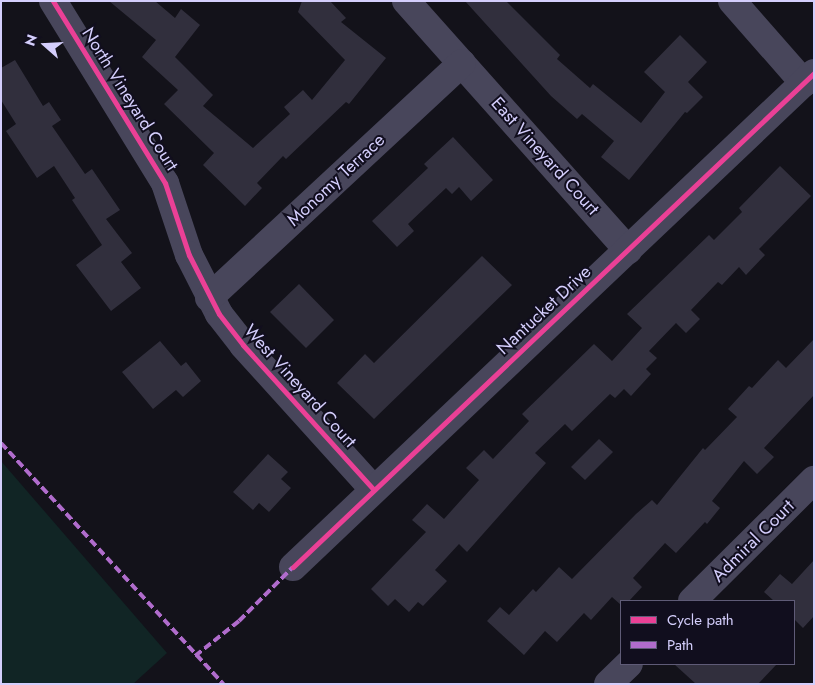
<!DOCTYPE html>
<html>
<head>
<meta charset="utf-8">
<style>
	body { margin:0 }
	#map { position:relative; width:815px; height:685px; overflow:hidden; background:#13121a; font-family:Jost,sans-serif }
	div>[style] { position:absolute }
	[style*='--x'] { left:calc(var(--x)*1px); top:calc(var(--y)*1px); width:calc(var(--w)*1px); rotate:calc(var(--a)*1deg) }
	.green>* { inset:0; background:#112525 }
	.building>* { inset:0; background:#312f3d }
	.minor>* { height:28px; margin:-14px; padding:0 14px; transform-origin:14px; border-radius:14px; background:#48465b }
	.quiet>* { height:4px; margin-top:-2px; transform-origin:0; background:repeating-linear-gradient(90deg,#b06ccc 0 8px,transparent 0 12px) }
	.cycleway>* { height:5px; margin:-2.5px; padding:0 2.5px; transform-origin:2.5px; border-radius:2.5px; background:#ea4096 }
	span { translate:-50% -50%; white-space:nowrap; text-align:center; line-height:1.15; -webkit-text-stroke:4px #110e1e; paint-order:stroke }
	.street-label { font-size:18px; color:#d4cefc }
	.frame { position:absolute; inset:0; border:2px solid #d4cefc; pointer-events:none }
	.legend { position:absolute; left:620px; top:600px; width:175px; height:65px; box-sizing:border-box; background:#110e1e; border:1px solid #5f5b77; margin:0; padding:6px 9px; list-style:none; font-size:15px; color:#d4cefc }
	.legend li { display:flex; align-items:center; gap:10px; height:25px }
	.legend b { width:25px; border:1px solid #5f5b77 }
	.north { position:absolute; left:20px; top:20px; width:50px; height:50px; -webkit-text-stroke:4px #110e1e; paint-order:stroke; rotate:289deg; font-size:14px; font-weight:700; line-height:20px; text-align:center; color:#d4cefc }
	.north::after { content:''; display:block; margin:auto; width:18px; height:22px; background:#d4cefc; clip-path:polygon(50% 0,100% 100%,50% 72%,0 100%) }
</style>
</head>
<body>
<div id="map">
	<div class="green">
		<i style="clip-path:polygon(1px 461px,167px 653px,133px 684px,1px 684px)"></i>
	</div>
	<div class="building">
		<i style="clip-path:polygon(109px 1px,155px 1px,175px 18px,181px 9px,200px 25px,175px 57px,213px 95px,203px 106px,253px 148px,290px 114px,284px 107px,303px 90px,312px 100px,345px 60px,298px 12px,302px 1px,330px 1px,346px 18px,341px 22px,386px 58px,349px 104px,346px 102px,286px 159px,283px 156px,257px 183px,262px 188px,245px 206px,203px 165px,214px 153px,164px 104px,178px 90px,142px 57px,156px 40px)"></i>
		<i style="clip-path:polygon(465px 1px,506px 1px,560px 55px,557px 59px,590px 88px,593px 84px,641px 123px,665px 92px,644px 72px,680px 35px,707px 62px,688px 82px,703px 97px,687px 113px,685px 112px,629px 180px,601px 157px,614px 141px,582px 114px,577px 119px,551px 96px)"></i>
		<i style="clip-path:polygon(15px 60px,43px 106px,49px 102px,61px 120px,52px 126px,85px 174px,92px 169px,120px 210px,106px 219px,132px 253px,121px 262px,141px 288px,111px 311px,76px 265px,102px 245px,72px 200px,75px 198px,54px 166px,37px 178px,6px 131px,16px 124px,1px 100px,1px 68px)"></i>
		<i style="clip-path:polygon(453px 137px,493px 180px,471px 201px,459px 187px,452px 194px,446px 188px,408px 224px,414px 231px,397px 247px,372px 221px,428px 168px,424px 164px)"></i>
		<i style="clip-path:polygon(780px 166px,811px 196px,759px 249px,765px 255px,746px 275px,739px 267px,722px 285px,718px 282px,691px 310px,700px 319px,686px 333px,676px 323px,649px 351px,657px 358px,646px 369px,651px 374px,631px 396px,624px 389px,615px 398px,610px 394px,572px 431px,565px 424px,535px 453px,546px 463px,467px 552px,459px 544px,435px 570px,447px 581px,423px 606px,418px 602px,409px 612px,395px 599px,388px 606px,371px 589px,426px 532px,412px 520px,427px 504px,444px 519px,479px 480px,466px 468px,484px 450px,493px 459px,529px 421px,522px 414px,594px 344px,612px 361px,642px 328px,627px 314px,709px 235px,714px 240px,742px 212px,739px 208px)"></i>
		<i style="clip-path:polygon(482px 256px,512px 285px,374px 419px,337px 383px,365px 354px,374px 363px)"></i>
		<i style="clip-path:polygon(299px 284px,334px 320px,306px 348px,270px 312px)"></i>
		<i style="clip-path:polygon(814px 339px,814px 395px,764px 448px,774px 457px,757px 474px,744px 461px,712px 501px,720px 508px,707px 524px,705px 522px,676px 553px,665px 543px,633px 578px,642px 587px,629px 601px,621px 601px,621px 605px,612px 597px,591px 620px,584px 613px,557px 642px,545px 631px,524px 655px,487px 621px,500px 607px,509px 615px,533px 589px,536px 592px,559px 567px,572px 579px,636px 514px,652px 500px,657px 505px,703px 448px,705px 450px,737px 417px,728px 409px,749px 386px,752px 388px,778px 360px,786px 368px)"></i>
		<i style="clip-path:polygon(160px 341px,181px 366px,186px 362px,201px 381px,183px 397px,176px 390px,153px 409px,122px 372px)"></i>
		<i style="clip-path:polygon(599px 439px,613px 452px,585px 480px,571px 467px)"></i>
		<i style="clip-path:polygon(268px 454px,288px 472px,281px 479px,291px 488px,269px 512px,259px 503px,253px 510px,233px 492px)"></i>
		<i style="clip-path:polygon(814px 560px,814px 616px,803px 628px,794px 619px,794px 601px,774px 601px,764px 592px,780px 574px,792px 584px)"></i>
		<i style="clip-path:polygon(674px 664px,777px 664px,758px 684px,696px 684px)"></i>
	</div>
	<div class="minor">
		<i style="--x:53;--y:1;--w:214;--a:58.4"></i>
		<i style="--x:165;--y:183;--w:76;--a:71.6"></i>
		<i style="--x:189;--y:255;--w:66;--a:63"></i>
		<i style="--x:219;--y:314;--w:39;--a:52"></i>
		<i style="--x:243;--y:345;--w:195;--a:47.9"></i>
		<i style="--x:406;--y:1;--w:334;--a:48.3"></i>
		<i style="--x:732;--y:1;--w:109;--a:48.7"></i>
		<i style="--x:209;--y:298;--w:345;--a:-42.9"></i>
		<i style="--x:293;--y:567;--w:718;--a:-43.48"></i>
		<i style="--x:692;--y:601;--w:172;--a:-44.8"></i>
		<i style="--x:608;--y:684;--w:29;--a:-44"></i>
	</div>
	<div class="quiet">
		<i style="--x:1;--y:443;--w:328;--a:47.3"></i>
		<i style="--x:195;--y:656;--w:56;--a:-38.5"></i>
		<i style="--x:239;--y:621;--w:76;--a:-45"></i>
	</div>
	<div class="cycleway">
		<i style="--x:53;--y:1;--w:214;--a:58.4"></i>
		<i style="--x:165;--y:183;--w:76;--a:71.6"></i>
		<i style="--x:189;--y:255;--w:66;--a:63"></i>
		<i style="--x:219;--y:314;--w:39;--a:52"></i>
		<i style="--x:243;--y:345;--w:195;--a:47.9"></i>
		<i style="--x:293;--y:567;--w:718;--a:-43.48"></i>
	</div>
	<div class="street-label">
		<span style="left:130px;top:99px;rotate:58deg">North Vineyard Court</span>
		<span style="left:545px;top:156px;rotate:48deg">East Vineyard Court</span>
		<span style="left:336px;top:180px;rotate:-43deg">Monomy Terrace</span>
		<span style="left:544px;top:310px;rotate:-43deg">Nantucket Drive</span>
		<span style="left:300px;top:386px;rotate:48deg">West Vineyard Court</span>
		<span style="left:753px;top:541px;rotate:-45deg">Admiral Court</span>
	</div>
	<div class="frame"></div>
	<ul class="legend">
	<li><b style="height:6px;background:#ea4096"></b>Cycle path</li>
	<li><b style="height:6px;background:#b06ccc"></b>Path</li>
	</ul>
	<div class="north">N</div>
</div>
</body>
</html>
